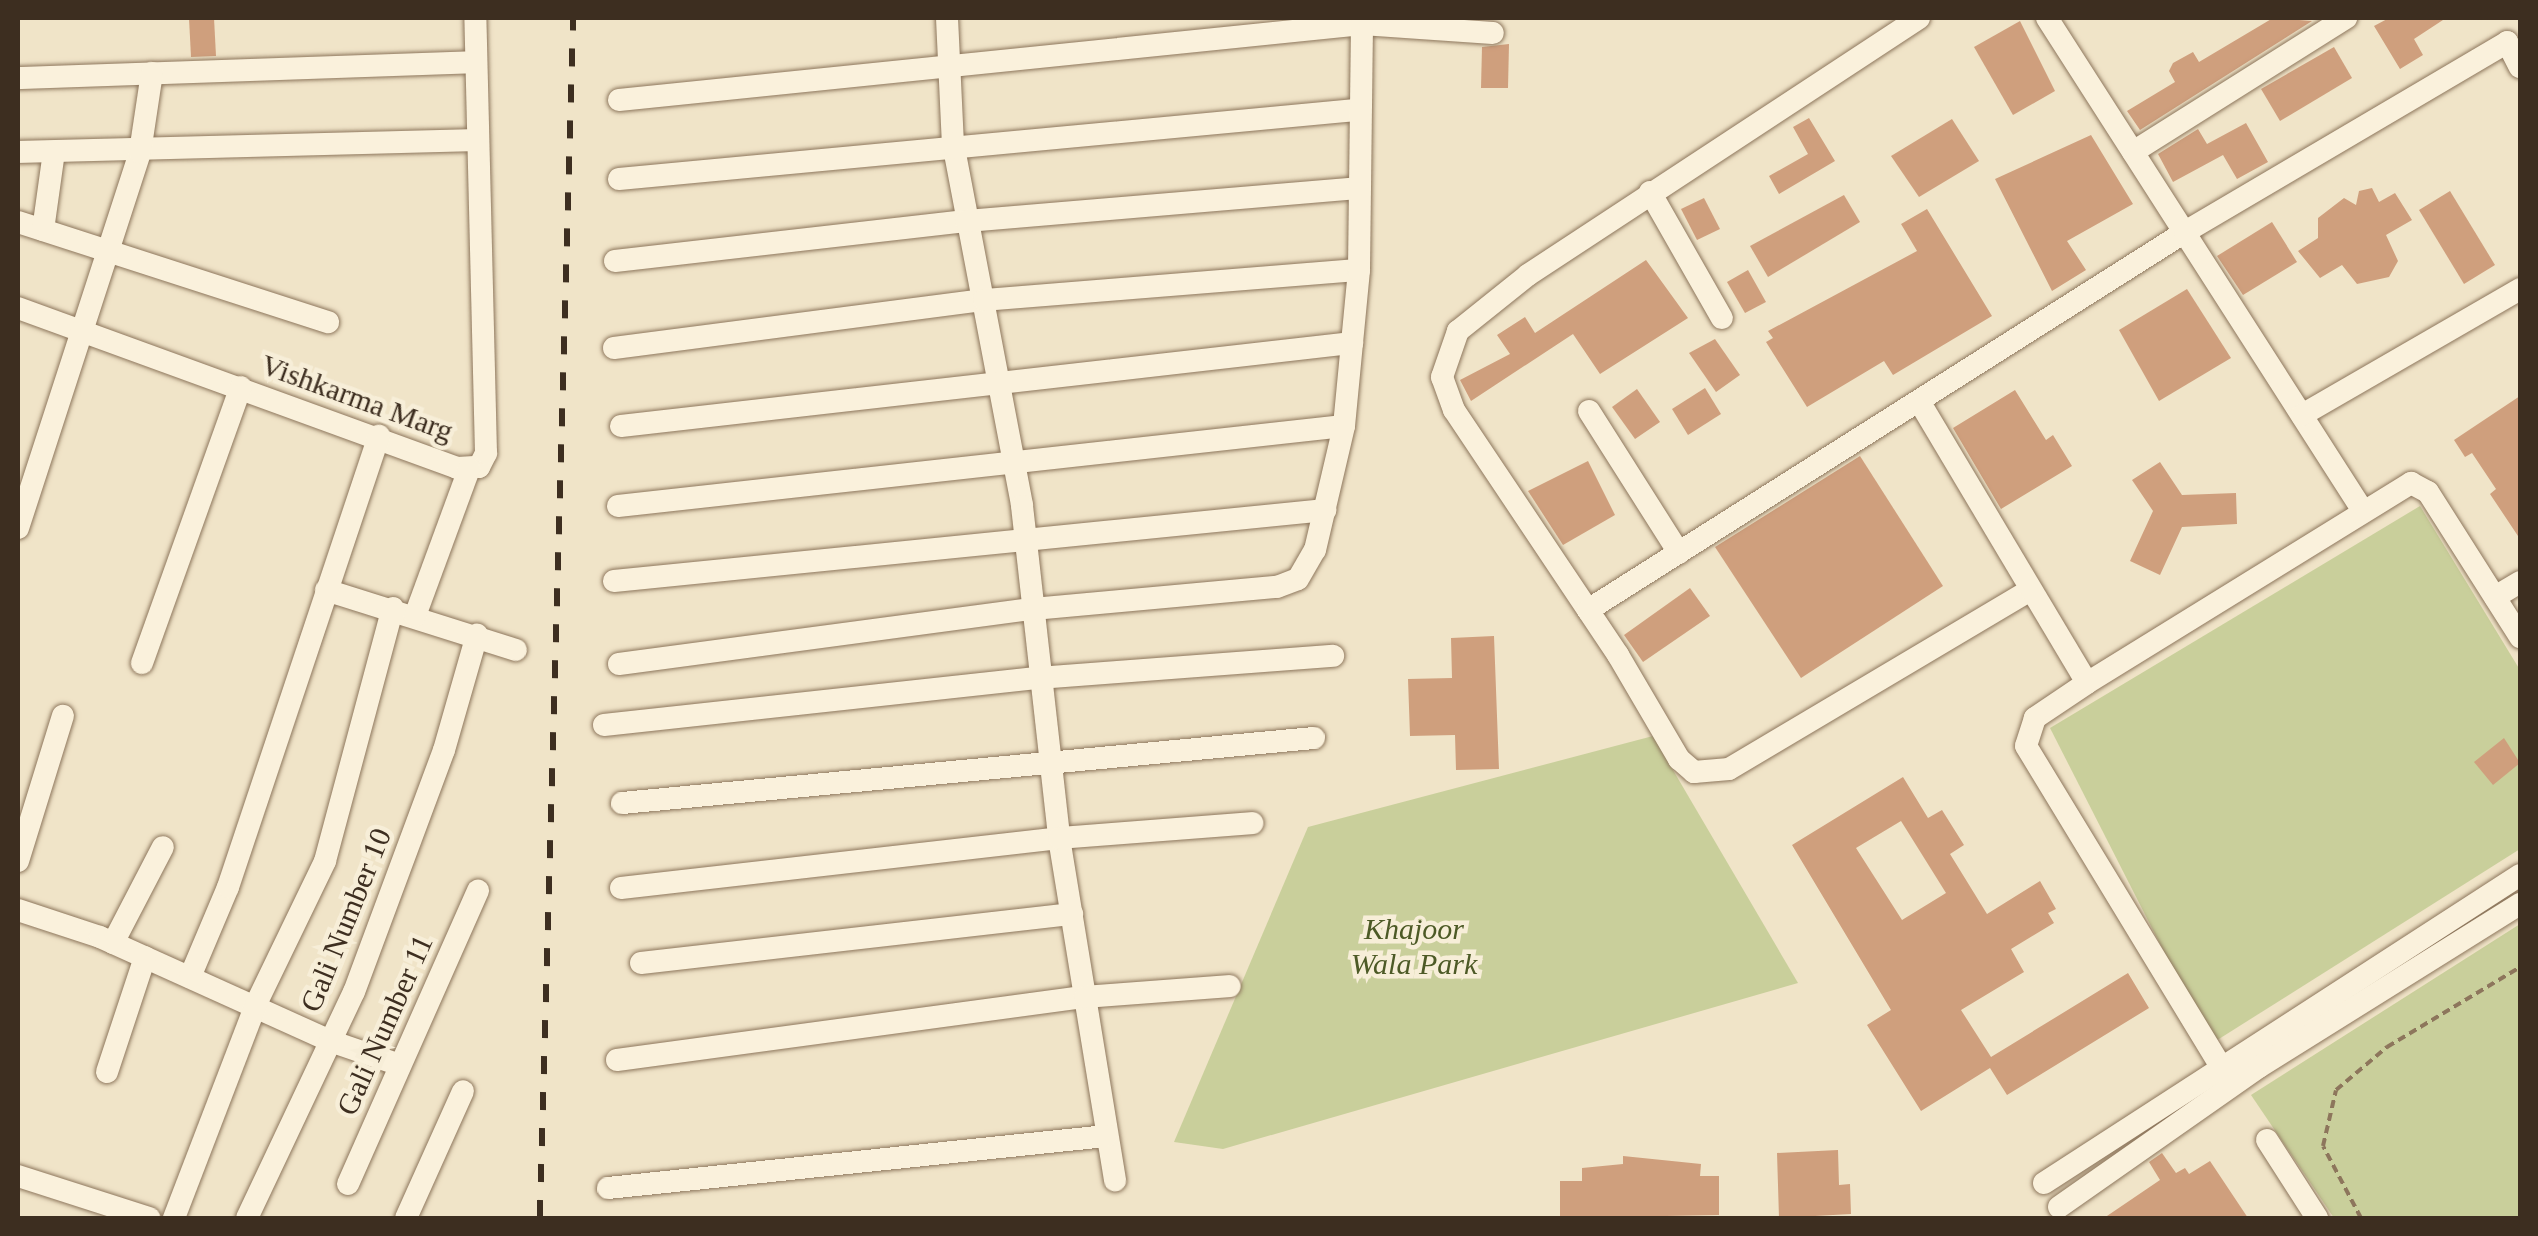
<!DOCTYPE html>
<html>
<head>
<meta charset="utf-8">
<style>
	body { margin:0 }
	#map { position:relative; width:2538px; height:1236px; overflow:hidden; background:#f0e4c8; font-family:"Times New Roman",serif }
	div>[style] { position:absolute }
	[style*='--x'] { left:calc(var(--x)*1px); top:calc(var(--y)*1px); width:calc(var(--w)*1px); rotate:calc(var(--a)*1deg) }
	.green>* { inset:0; background:#c9cf9b }
	.building>* { inset:0; background:#cf9f7d }
	.path>* { height:4px; margin-top:-2px; transform-origin:0; background:repeating-linear-gradient(90deg,#8d765c 0 8px,transparent 0 13px) }
	.roads { filter:drop-shadow(0 0 2px #8d765c) drop-shadow(0 0 2px #8d765c) }
	.minor>* { height:22px; margin:-11px; padding:0 11px; transform-origin:11px; border-radius:11px; background:#faf1dc }
	.rail>* { height:6px; margin-top:-3px; transform-origin:0; background:repeating-linear-gradient(90deg,#3d2e20 0 18px,transparent 0 36px) }
	span { translate:-50% -50%; white-space:nowrap; text-align:center; line-height:1.15; -webkit-text-stroke:9px #f7eed8; paint-order:stroke }
	.street-label { font-size:30px; color:#3d2e20 }
	.park-label { font-size:30px; color:#4d5a26; font-style:italic }
	.frame { position:absolute; inset:0; border:20px solid #3d2e20; pointer-events:none }
</style>
</head>
<body>
<div id="map">
	<div class="green">
		<i style="clip-path:polygon(2420px 506px,2520px 670px,2520px 849px,2211px 1044px,2050px 728px)"></i>
		<i style="clip-path:polygon(1653px 736px,1798px 983px,1223px 1149px,1174px 1142px,1308px 827px)"></i>
		<i style="clip-path:polygon(2520px 924px,2520px 1218px,2334px 1218px,2251px 1095px)"></i>
	</div>
	<div class="building">
		<i style="clip-path:polygon(189px 18px,214px 18px,216px 56px,191px 57px)"></i>
		<i style="clip-path:polygon(2273px 18px,2312px 21px,2140px 130px,2127px 111px,2175px 82px,2169px 71px,2173px 63px,2193px 52px,2199px 62px)"></i>
		<i style="clip-path:polygon(2389px 18px,2446px 18px,2414px 39px,2423px 55px,2400px 69px,2374px 26px)"></i>
		<i style="clip-path:polygon(2020px 21px,2055px 91px,2013px 115px,1974px 47px)"></i>
		<i style="clip-path:polygon(1509px 44px,1508px 88px,1481px 88px,1482px 47px)"></i>
		<i style="clip-path:polygon(2334px 47px,2352px 78px,2280px 121px,2261px 89px)"></i>
		<i style="clip-path:polygon(1809px 118px,1835px 161px,1779px 194px,1769px 176px,1808px 154px,1793px 127px)"></i>
		<i style="clip-path:polygon(1952px 119px,1979px 161px,1919px 197px,1891px 156px)"></i>
		<i style="clip-path:polygon(2246px 123px,2268px 162px,2237px 179px,2223px 155px,2173px 182px,2158px 154px,2198px 129px,2207px 144px)"></i>
		<i style="clip-path:polygon(2091px 135px,2133px 204px,2067px 241px,2086px 270px,2052px 291px,1995px 179px)"></i>
		<i style="clip-path:polygon(2372px 188px,2379px 202px,2395px 193px,2412px 220px,2386px 235px,2398px 261px,2389px 277px,2357px 284px,2342px 265px,2320px 278px,2298px 251px,2318px 238px,2318px 218px,2344px 198px,2356px 205px,2359px 191px)"></i>
		<i style="clip-path:polygon(2450px 191px,2495px 265px,2464px 284px,2419px 210px)"></i>
		<i style="clip-path:polygon(1844px 195px,1860px 222px,1768px 277px,1750px 246px)"></i>
		<i style="clip-path:polygon(1704px 198px,1720px 229px,1697px 240px,1681px 209px)"></i>
		<i style="clip-path:polygon(1927px 209px,1992px 316px,1893px 375px,1884px 361px,1807px 407px,1766px 342px,1773px 338px,1768px 331px,1917px 251px,1901px 224px)"></i>
		<i style="clip-path:polygon(2272px 222px,2297px 262px,2243px 295px,2217px 256px)"></i>
		<i style="clip-path:polygon(1646px 260px,1688px 318px,1600px 374px,1573px 334px,1471px 401px,1460px 380px,1510px 354px,1497px 335px,1525px 317px,1535px 333px)"></i>
		<i style="clip-path:polygon(1748px 270px,1766px 302px,1745px 313px,1727px 282px)"></i>
		<i style="clip-path:polygon(2187px 289px,2231px 358px,2159px 401px,2119px 330px)"></i>
		<i style="clip-path:polygon(1715px 339px,1740px 375px,1716px 392px,1689px 353px)"></i>
		<i style="clip-path:polygon(1705px 388px,1721px 414px,1688px 435px,1672px 409px)"></i>
		<i style="clip-path:polygon(1637px 389px,1660px 422px,1635px 439px,1612px 407px)"></i>
		<i style="clip-path:polygon(2015px 390px,2046px 440px,2053px 435px,2072px 466px,2001px 509px,1953px 428px)"></i>
		<i style="clip-path:polygon(2520px 396px,2520px 539px,2490px 494px,2496px 489px,2472px 453px,2465px 457px,2454px 440px)"></i>
		<i style="clip-path:polygon(1860px 456px,1943px 586px,1801px 678px,1715px 547px)"></i>
		<i style="clip-path:polygon(1588px 461px,1615px 515px,1563px 545px,1528px 491px)"></i>
		<i style="clip-path:polygon(2160px 462px,2182px 495px,2236px 493px,2237px 524px,2182px 527px,2160px 575px,2130px 561px,2153px 511px,2132px 480px)"></i>
		<i style="clip-path:polygon(1690px 588px,1710px 616px,1643px 662px,1624px 635px)"></i>
		<i style="clip-path:polygon(1494px 636px,1499px 769px,1456px 770px,1455px 735px,1410px 736px,1408px 679px,1452px 678px,1451px 638px)"></i>
		<i style="clip-path:polygon(2504px 738px,2520px 763px,2493px 785px,2474px 762px)"></i>
		<i style="clip-path:polygon(evenodd,1903px 777px,1928px 818px,1942px 810px,1964px 845px,1950px 854px,1987px 914px,2040px 881px,2056px 909px,2048px 913px,2054px 923px,2011px 949px,2024px 972px,1961px 1010px,1991px 1057px,2128px 973px,2149px 1008px,2007px 1095px,1990px 1068px,1921px 1111px,1867px 1025px,1891px 1010px,1792px 845px,1903px 777px,1901px 821px,1946px 893px,1902px 920px,1856px 848px,1901px 821px)"></i>
		<i style="clip-path:polygon(1838px 1150px,1839px 1185px,1850px 1184px,1851px 1214px,1779px 1218px,1777px 1153px)"></i>
		<i style="clip-path:polygon(2162px 1153px,2176px 1173px,2185px 1168px,2189px 1174px,2210px 1161px,2248px 1218px,2104px 1218px,2160px 1180px,2149px 1162px)"></i>
		<i style="clip-path:polygon(1623px 1156px,1701px 1164px,1700px 1176px,1719px 1176px,1719px 1215px,1560px 1218px,1560px 1181px,1582px 1181px,1582px 1168px,1623px 1164px)"></i>
	</div>
	<div class="path">
		<i style="--x:2361;--y:1218;--w:81;--a:-117.8"></i>
		<i style="--x:2323;--y:1146;--w:57;--a:-76.9"></i>
		<i style="--x:2336;--y:1090;--w:67;--a:-40.1"></i>
		<i style="--x:2387;--y:1047;--w:155;--a:-31"></i>
	</div>
	<div class="roads">
		<div class="minor">
			<i style="--x:947;--y:18;--w:125;--a:87.3"></i>
			<i style="--x:953;--y:143;--w:369;--a:79.2"></i>
			<i style="--x:1022;--y:506;--w:334;--a:83.6"></i>
			<i style="--x:1059;--y:838;--w:347;--a:80.7"></i>
			<i style="--x:1919;--y:18;--w:468;--a:146.7"></i>
			<i style="--x:1528;--y:275;--w:90;--a:141.3"></i>
			<i style="--x:1458;--y:331;--w:49;--a:109.2"></i>
			<i style="--x:1442;--y:377;--w:35;--a:70"></i>
			<i style="--x:1454;--y:410;--w:295;--a:56.2"></i>
			<i style="--x:1618;--y:655;--w:121;--a:59.6"></i>
			<i style="--x:1679;--y:759;--w:20;--a:41"></i>
			<i style="--x:1694;--y:772;--w:35;--a:-5"></i>
			<i style="--x:1729;--y:769;--w:349;--a:-30.7"></i>
			<i style="--x:2047;--y:18;--w:586;--a:57.34"></i>
			<i style="--x:18;--y:78;--w:458;--a:-2"></i>
			<i style="--x:619;--y:100;--w:747;--a:-5.84"></i>
			<i style="--x:1362;--y:24;--w:131;--a:3.9"></i>
			<i style="--x:18;--y:152;--w:459;--a:-1.5"></i>
			<i style="--x:2133;--y:152;--w:252;--a:-32.2"></i>
			<i style="--x:619;--y:179;--w:740;--a:-5.35"></i>
			<i style="--x:1650;--y:192;--w:145;--a:60.3"></i>
			<i style="--x:18;--y:222;--w:326;--a:17.9"></i>
			<i style="--x:43;--y:230;--w:79;--a:-82"></i>
			<i style="--x:615;--y:261;--w:353;--a:-6.5"></i>
			<i style="--x:966;--y:221;--w:391;--a:-4.8"></i>
			<i style="--x:18;--y:308;--w:467;--a:20"></i>
			<i style="--x:457;--y:468;--w:22;--a:-3"></i>
			<i style="--x:479;--y:467;--w:16;--a:-63"></i>
			<i style="--x:486;--y:453;--w:435;--a:-91.4"></i>
			<i style="--x:614;--y:348;--w:373;--a:-7.4"></i>
			<i style="--x:984;--y:300;--w:376;--a:-4.6"></i>
			<i style="--x:1919;--y:401;--w:328;--a:59.2"></i>
			<i style="--x:2087;--y:683;--w:381;--a:-31.7"></i>
			<i style="--x:2411;--y:483;--w:19;--a:28"></i>
			<i style="--x:2428;--y:492;--w:172;--a:57.6"></i>
			<i style="--x:1589;--y:411;--w:168;--a:57.6"></i>
			<i style="--x:2302;--y:415;--w:252;--a:-30"></i>
			<i style="--x:621;--y:426;--w:736;--a:-6.48"></i>
			<i style="--x:618;--y:506;--w:730;--a:-6.29"></i>
			<i style="--x:18;--y:528;--w:395;--a:-72"></i>
			<i style="--x:140;--y:152;--w:80;--a:-81.4"></i>
			<i style="--x:614;--y:581;--w:715;--a:-5.7"></i>
			<i style="--x:326;--y:590;--w:199;--a:17.5"></i>
			<i style="--x:2495;--y:597;--w:29;--a:-31"></i>
			<i style="--x:1588;--y:610;--w:707;--a:-32.34"></i>
			<i style="--x:2185;--y:232;--w:374;--a:-30.5"></i>
			<i style="--x:2507;--y:42;--w:28;--a:63"></i>
			<i style="--x:415;--y:616;--w:157;--a:-69.8"></i>
			<i style="--x:142;--y:663;--w:293;--a:-70.3"></i>
			<i style="--x:619;--y:664;--w:418;--a:-7.6"></i>
			<i style="--x:1033;--y:609;--w:245;--a:-5.2"></i>
			<i style="--x:1277;--y:587;--w:22;--a:-21"></i>
			<i style="--x:1298;--y:579;--w:34;--a:-60"></i>
			<i style="--x:1315;--y:550;--w:127;--a:-76.8"></i>
			<i style="--x:1344;--y:426;--w:157;--a:-84.5"></i>
			<i style="--x:1359;--y:270;--w:252;--a:-89.3"></i>
			<i style="--x:2087;--y:683;--w:63;--a:146.1"></i>
			<i style="--x:2035;--y:718;--w:29;--a:108"></i>
			<i style="--x:2026;--y:746;--w:383;--a:58.7"></i>
			<i style="--x:604;--y:725;--w:437;--a:-6.2"></i>
			<i style="--x:1038;--y:678;--w:296;--a:-4.3"></i>
			<i style="--x:622;--y:803;--w:695;--a:-5.37"></i>
			<i style="--x:18;--y:861;--w:152;--a:-72.8"></i>
			<i style="--x:621;--y:888;--w:441;--a:-6.5"></i>
			<i style="--x:1059;--y:838;--w:194;--a:-4.4"></i>
			<i style="--x:18;--y:910;--w:86;--a:18.2"></i>
			<i style="--x:100;--y:937;--w:252;--a:24.3"></i>
			<i style="--x:330;--y:1041;--w:71;--a:18.9"></i>
			<i style="--x:113;--y:943;--w:108;--a:-62.5"></i>
			<i style="--x:641;--y:963;--w:434;--a:-6.5"></i>
			<i style="--x:190;--y:977;--w:98;--a:-67.1"></i>
			<i style="--x:228;--y:887;--w:476;--a:-71.5"></i>
			<i style="--x:617;--y:1060;--w:472;--a:-7.7"></i>
			<i style="--x:1085;--y:997;--w:145;--a:-4.3"></i>
			<i style="--x:107;--y:1072;--w:121;--a:-71.7"></i>
			<i style="--x:2267;--y:1140;--w:93;--a:57.3"></i>
			<i style="--x:18;--y:1176;--w:138;--a:17.8"></i>
			<i style="--x:2044;--y:1183;--w:567;--a:-32.91"></i>
			<i style="--x:348;--y:1184;--w:321;--a:-66.1"></i>
			<i style="--x:608;--y:1188;--w:501;--a:-5.96"></i>
			<i style="--x:2059;--y:1207;--w:244;--a:-35"></i>
			<i style="--x:2259;--y:1067;--w:308;--a:-32"></i>
			<i style="--x:174;--y:1218;--w:229;--a:-69"></i>
			<i style="--x:256;--y:1004;--w:159;--a:-64.2"></i>
			<i style="--x:325;--y:861;--w:262;--a:-75"></i>
			<i style="--x:247;--y:1218;--w:250;--a:-64.7"></i>
			<i style="--x:354;--y:992;--w:258;--a:-69.6"></i>
			<i style="--x:444;--y:750;--w:120;--a:-74"></i>
			<i style="--x:406;--y:1218;--w:139;--a:-65.8"></i>
		</div>
	</div>
	<div class="rail">
		<i style="--x:540;--y:1218;--w:1200;--a:-88.42"></i>
	</div>
	<div class="street-label">
		<span style="left:357px;top:398px;rotate:20deg">Vishkarma Marg</span>
		<span style="left:346px;top:920px;rotate:-68deg">Gali Number 10</span>
		<span style="left:385px;top:1025px;rotate:-66deg">Gali Number 11</span>
	</div>
	<div class="park-label">
		<span style="left:1414px;top:946px">Khajoor<br>Wala Park</span>
	</div>
	<div class="frame"></div>
</div>
</body>
</html>
